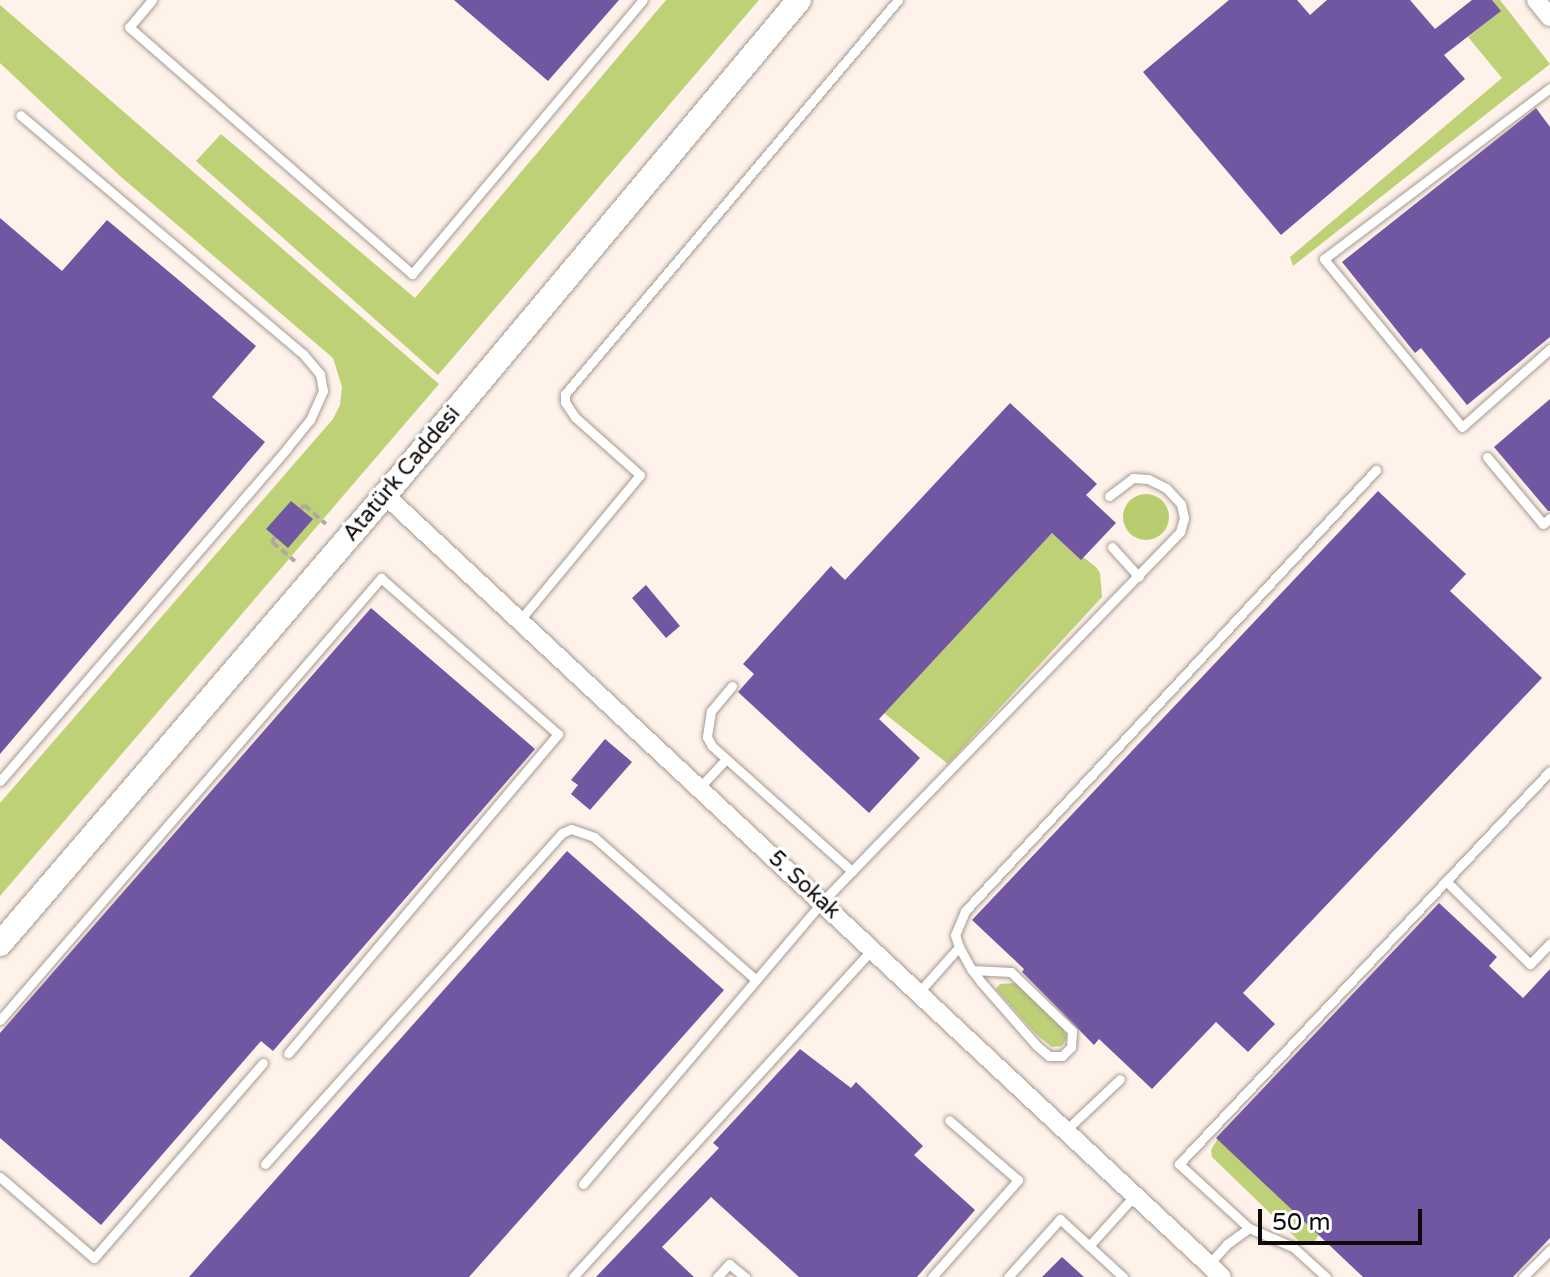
<!DOCTYPE html>
<html>
<head>
<meta charset="utf-8">
<style>
	body { margin:0 }
	#map { position:relative; width:1550px; height:1277px; overflow:hidden; background:#fef2ea; font-family:"Varela Round",sans-serif }
	div>[style] { position:absolute }
	[style*='--x'] { left:calc(var(--x)*1px); top:calc(var(--y)*1px); width:calc(var(--w)*1px); rotate:calc(var(--a)*1deg) }
	.green>* { inset:0; background:#bfd176 }
	.forest>* { inset:0; background:#bacc70 }
	.round { border-radius:50% }
	.building>* { inset:0; background:#7156a2 }
	.path>* { height:4px; margin-top:-2px; transform-origin:0; background:repeating-linear-gradient(90deg,#b2a9a2 0 8px,transparent 0 12px) }
	.roads { filter:drop-shadow(0 0 2px #a6998f) drop-shadow(0 0 2px #a6998f) }
	.service>* { height:9px; margin:-4.5px; padding:0 4.5px; transform-origin:4.5px; border-radius:4.5px; background:#fff }
	.minor>* { height:18px; margin:-9px; padding:0 9px; transform-origin:9px; border-radius:9px; background:#fff }
	.tertiary>* { height:24px; margin:-12px; padding:0 12px; transform-origin:12px; border-radius:12px; background:#fff }
	span { translate:-50% -50%; white-space:nowrap; text-align:center; line-height:1.15; -webkit-text-stroke:7px #fff; paint-order:stroke }
	.street-label { font-size:22px; color:#0f0a07 }
	.scale { position:absolute; left:1258px; top:1209px; width:164px; height:36px; box-sizing:border-box; border:4px solid #0f0a07; border-top:0; padding-left:10px; font-size:24px; line-height:28px; white-space:nowrap; color:#0f0a07; -webkit-text-stroke:6px #fff; paint-order:stroke }
</style>
</head>
<body>
<div id="map">
	<div class="green">
		<i style="clip-path:polygon(666px 0,759px 0,438px 375px,196px 161px,221px 134px,415px 298px)"></i>
		<i style="clip-path:polygon(1492px 0,1500px 0,1550px 64px,1293px 266px,1290px 257px,1502px 78px,1468px 37px,1500px 11px)"></i>
		<i style="clip-path:polygon(0 5px,439px 384px,0 896px,0 803px,333px 419px,340px 405px,342px 387px,333px 358px,120px 176px,0 63px)"></i>
		<i style="clip-path:polygon(1052px 533px,1096px 567px,1100px 573px,1102px 597px,948px 764px,884px 713px)"></i>
		<i style="clip-path:polygon(1017px 983px,1063px 1029px,1067px 1038px,1062px 1046px,1052px 1047px,1036px 1034px,996px 989px,1000px 984px)"></i>
		<i style="clip-path:polygon(1218px 1138px,1319px 1234px,1315px 1241px,1302px 1244px,1212px 1157px,1211px 1150px)"></i>
	</div>
	<div class="forest">
		<i class="round" style="left:1123px;top:494px;width:46px;height:46px"></i>
	</div>
	<div class="building">
		<i style="clip-path:polygon(454px 0,619px 0,548px 81px)"></i>
		<i style="clip-path:polygon(1229px 0,1297px 0,1310px 15px,1327px 0,1410px 0,1435px 29px,1472px 0,1492px 0,1501px 11px,1444px 55px,1465px 79px,1281px 235px,1143px 72px)"></i>
		<i style="clip-path:polygon(1536px 108px,1550px 127px,1550px 337px,1467px 405px,1421px 348px,1415px 353px,1342px 262px)"></i>
		<i style="clip-path:polygon(0 218px,62px 271px,107px 220px,181px 282px,256px 346px,212px 397px,265px 442px,0 754px)"></i>
		<i style="clip-path:polygon(1550px 399px,1550px 511px,1548px 511px,1494px 447px)"></i>
		<i style="clip-path:polygon(1010px 403px,1097px 484px,1086px 495px,1116px 523px,1081px 560px,1052px 533px,879px 719px,920px 758px,869px 813px,738px 692px,754px 674px,743px 664px,831px 566px,845px 580px)"></i>
		<i style="clip-path:polygon(1378px 491px,1466px 574px,1450px 591px,1542px 678px,1243px 993px,1275px 1024px,1248px 1052px,1216px 1022px,1152px 1089px,1099px 1039px,1094px 1045px,1022px 972px,1024px 969px,972px 920px)"></i>
		<i style="clip-path:polygon(291px 501px,313px 519px,288px 548px,266px 529px)"></i>
		<i style="clip-path:polygon(646px 585px,680px 626px,666px 638px,632px 598px)"></i>
		<i style="clip-path:polygon(371px 608px,535px 749px,273px 1051px,261px 1041px,101px 1225px,0 1138px,0 1033px)"></i>
		<i style="clip-path:polygon(605px 739px,632px 762px,590px 810px,571px 794px,578px 785px,571px 780px)"></i>
		<i style="clip-path:polygon(567px 851px,724px 990px,469px 1277px,189px 1277px)"></i>
		<i style="clip-path:polygon(1439px 903px,1497px 957px,1489px 966px,1523px 998px,1550px 969px,1550px 1238px,1513px 1277px,1363px 1277px,1216px 1138px)"></i>
		<i style="clip-path:polygon(800px 1049px,851px 1088px,856px 1082px,923px 1146px,914px 1155px,975px 1210px,917px 1277px,799px 1277px,711px 1197px,662px 1247px,694px 1277px,596px 1277px,719px 1148px,713px 1143px)"></i>
		<i style="clip-path:polygon(1062px 1257px,1084px 1277px,1042px 1277px)"></i>
	</div>
	<div class="path">
		<i style="--x:301;--y:509;--w:5;--a:-53"></i>
		<i style="--x:304;--y:505;--w:29;--a:41"></i>
		<i style="--x:275;--y:537;--w:6;--a:121"></i>
		<i style="--x:272;--y:542;--w:30;--a:40"></i>
	</div>
	<div class="roads">
		<div class="service">
			<i style="--x:152;--y:0;--w:35;--a:130"></i>
			<i style="--x:129;--y:27;--w:376;--a:41.1"></i>
			<i style="--x:412;--y:274;--w:358;--a:-49.9"></i>
			<i style="--x:1550;--y:88;--w:283;--a:142.9"></i>
			<i style="--x:1324;--y:259;--w:217;--a:50.6"></i>
			<i style="--x:1462;--y:427;--w:118;--a:-41.6"></i>
			<i style="--x:1487;--y:457;--w:87;--a:50.1"></i>
			<i style="--x:1543;--y:524;--w:9;--a:-41"></i>
			<i style="--x:1112;--y:547;--w:40;--a:48"></i>
			<i style="--x:520;--y:620;--w:188;--a:-50.4"></i>
			<i style="--x:640;--y:475;--w:87;--a:-138.3"></i>
			<i style="--x:575;--y:417;--w:18;--a:-124"></i>
			<i style="--x:565;--y:402;--w:8;--a:-90"></i>
			<i style="--x:565;--y:394;--w:516;--a:-49.8"></i>
			<i style="--x:732;--y:686;--w:33;--a:130"></i>
			<i style="--x:711;--y:711;--w:26;--a:99"></i>
			<i style="--x:707;--y:737;--w:10;--a:61"></i>
			<i style="--x:712;--y:746;--w:188;--a:41.8"></i>
			<i style="--x:0;--y:781;--w:440;--a:-49.2"></i>
			<i style="--x:287;--y:448;--w:36;--a:-51"></i>
			<i style="--x:310;--y:420;--w:32;--a:-66"></i>
			<i style="--x:323;--y:391;--w:17;--a:-100"></i>
			<i style="--x:320;--y:374;--w:26;--a:-130"></i>
			<i style="--x:303;--y:354;--w:370;--a:-139.8"></i>
			<i style="--x:700;--y:787;--w:38;--a:-47"></i>
			<i style="--x:1446;--y:881;--w:118;--a:44.7"></i>
			<i style="--x:1530;--y:964;--w:29;--a:-46"></i>
			<i style="--x:959;--y:947;--w:26;--a:61"></i>
			<i style="--x:972;--y:970;--w:15;--a:53"></i>
			<i style="--x:981;--y:982;--w:85;--a:48.8"></i>
			<i style="--x:1037;--y:1046;--w:16;--a:40"></i>
			<i style="--x:1049;--y:1056;--w:13;--a:0"></i>
			<i style="--x:1062;--y:1056;--w:13;--a:-45"></i>
			<i style="--x:1071;--y:1047;--w:16;--a:-86"></i>
			<i style="--x:1072;--y:1031;--w:85;--a:-136"></i>
			<i style="--x:1011;--y:972;--w:39;--a:-177"></i>
			<i style="--x:919;--y:992;--w:60;--a:-48.4"></i>
			<i style="--x:959;--y:947;--w:13;--a:-108"></i>
			<i style="--x:955;--y:935;--w:26;--a:-67"></i>
			<i style="--x:965;--y:911;--w:603;--a:-47.02"></i>
			<i style="--x:0;--y:1020;--w:584;--a:-49.24"></i>
			<i style="--x:381;--y:578;--w:236;--a:41.4"></i>
			<i style="--x:558;--y:734;--w:418;--a:130.2"></i>
			<i style="--x:1066;--y:1130;--w:74;--a:-43.4"></i>
			<i style="--x:265;--y:1164;--w:445;--a:-48.1"></i>
			<i style="--x:562;--y:833;--w:10;--a:-24"></i>
			<i style="--x:571;--y:829;--w:24;--a:19"></i>
			<i style="--x:594;--y:837;--w:216;--a:41.4"></i>
			<i style="--x:0;--y:1177;--w:124;--a:40.8"></i>
			<i style="--x:94;--y:1258;--w:258;--a:-49.1"></i>
			<i style="--x:583;--y:1184;--w:370;--a:-49.7"></i>
			<i style="--x:822;--y:902;--w:515;--a:-45.94"></i>
			<i style="--x:1180;--y:532;--w:15;--a:-74"></i>
			<i style="--x:1184;--y:518;--w:14;--a:-102"></i>
			<i style="--x:1181;--y:504;--w:22;--a:-133"></i>
			<i style="--x:1166;--y:488;--w:20;--a:-153"></i>
			<i style="--x:1148;--y:479;--w:15;--a:-176"></i>
			<i style="--x:1133;--y:478;--w:30;--a:143"></i>
			<i style="--x:1089;--y:1246;--w:69;--a:-48"></i>
			<i style="--x:1209;--y:1264;--w:27;--a:-48"></i>
			<i style="--x:1227;--y:1244;--w:27;--a:-36"></i>
			<i style="--x:573;--y:1277;--w:445;--a:-47.6"></i>
			<i style="--x:717;--y:1277;--w:18;--a:-47"></i>
			<i style="--x:729;--y:1264;--w:21;--a:39"></i>
			<i style="--x:932;--y:1277;--w:130;--a:-48.4"></i>
			<i style="--x:1018;--y:1180;--w:91;--a:-139"></i>
			<i style="--x:1008;--y:1277;--w:78;--a:-48.1"></i>
			<i style="--x:1060;--y:1219;--w:86;--a:42.6"></i>
			<i style="--x:1326;--y:1277;--w:45;--a:-137.7"></i>
			<i style="--x:1293;--y:1247;--w:48;--a:-156.6"></i>
			<i style="--x:1249;--y:1228;--w:95;--a:-137.6"></i>
			<i style="--x:1179;--y:1164;--w:540;--a:-46.65"></i>
			<i style="--x:1523;--y:1277;--w:38;--a:-45"></i>
		</div>
		<div class="minor">
			<i style="--x:1536;--y:0;--w:22;--a:51"></i>
			<i style="--x:385;--y:495;--w:1145;--a:43.05"></i>
		</div>
		<div class="tertiary">
			<i style="--x:0;--y:944;--w:591;--a:-49.39"></i>
			<i style="--x:385;--y:495;--w:645;--a:-50.09"></i>
		</div>
	</div>
	<div class="street-label">
		<span style="left:402px;top:474px;rotate:-50deg">Atatürk Caddesi</span>
		<span style="left:804px;top:885px;rotate:43deg">5. Sokak</span>
	</div>
	<div class="scale">50 m</div>
</div>
</body>
</html>
